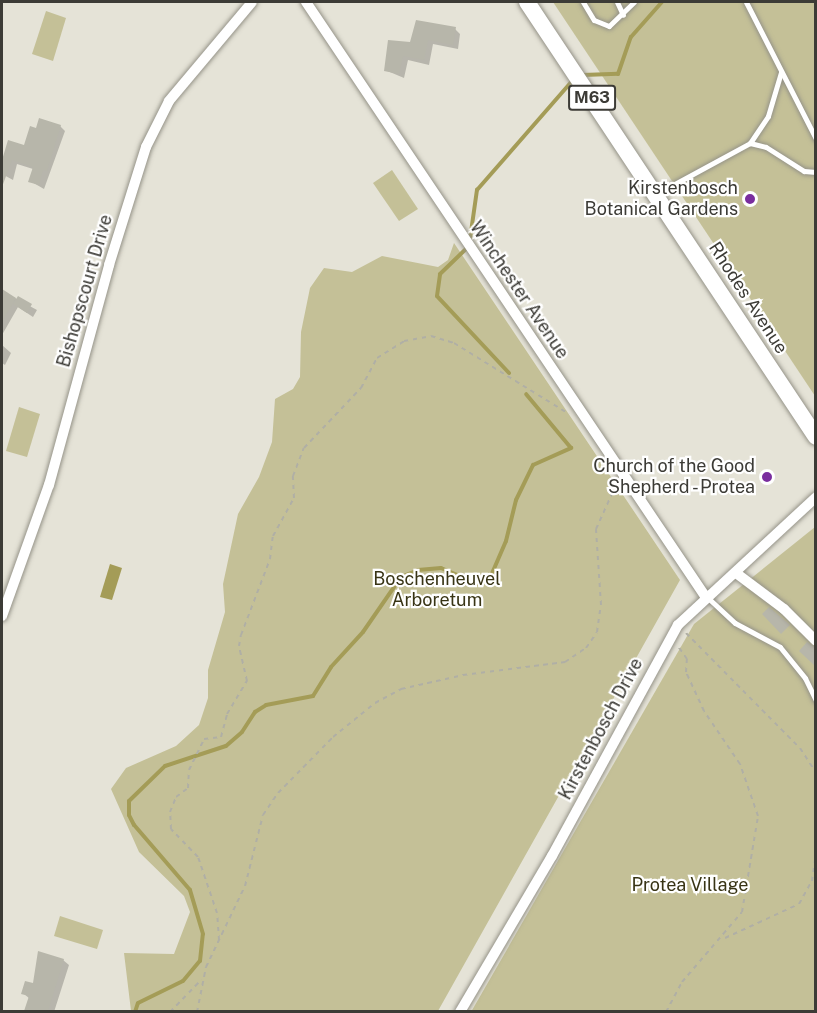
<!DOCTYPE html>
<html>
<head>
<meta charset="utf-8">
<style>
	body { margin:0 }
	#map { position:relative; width:817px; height:1013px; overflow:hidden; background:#e5e3d7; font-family:"Public Sans",sans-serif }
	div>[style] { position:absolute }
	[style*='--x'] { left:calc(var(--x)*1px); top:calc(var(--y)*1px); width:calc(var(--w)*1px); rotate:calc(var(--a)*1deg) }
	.green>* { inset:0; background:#c4c097 }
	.water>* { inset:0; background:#a49c57 }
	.shadow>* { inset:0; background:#0003 }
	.stream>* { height:4px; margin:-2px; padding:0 2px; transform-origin:2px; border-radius:2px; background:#a49c57 }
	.building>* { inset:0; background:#b7b6aa }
	.path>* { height:2px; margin-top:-1px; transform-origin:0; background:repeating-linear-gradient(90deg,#b0afa5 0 4.5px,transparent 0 9px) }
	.roads { filter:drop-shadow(0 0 2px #959388) drop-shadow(0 0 2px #959388) }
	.service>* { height:5px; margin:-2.5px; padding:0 2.5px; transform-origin:2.5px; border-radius:2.5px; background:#fff }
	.minor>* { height:10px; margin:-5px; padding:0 5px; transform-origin:5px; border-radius:5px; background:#fff }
	.primary>* { height:16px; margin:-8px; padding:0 8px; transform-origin:8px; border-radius:8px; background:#fff }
	.dots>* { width:16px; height:16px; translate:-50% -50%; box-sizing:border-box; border:3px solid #fff; border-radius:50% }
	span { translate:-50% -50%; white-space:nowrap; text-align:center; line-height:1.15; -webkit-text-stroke:4.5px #fff; paint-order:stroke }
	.shield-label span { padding:2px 4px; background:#fff; border:2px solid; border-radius:4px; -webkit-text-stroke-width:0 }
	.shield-label { font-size:16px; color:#3c3b36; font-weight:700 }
	.poi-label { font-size:18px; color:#3c3b36 }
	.right { translate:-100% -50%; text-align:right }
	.street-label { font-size:18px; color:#3c3b36 }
	.park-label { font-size:18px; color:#383415 }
	.frame { position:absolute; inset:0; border:3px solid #3c3b36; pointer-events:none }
</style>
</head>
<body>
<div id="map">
	<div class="green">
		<i style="clip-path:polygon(553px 2px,815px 2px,815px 396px)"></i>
		<i style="clip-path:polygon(46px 11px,66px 18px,53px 61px,32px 54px)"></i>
		<i style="clip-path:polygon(392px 170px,418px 209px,399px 221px,373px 183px)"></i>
		<i style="clip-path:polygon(454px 243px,680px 580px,438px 1011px,131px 1011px,124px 953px,174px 954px,190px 912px,184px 896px,139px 852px,111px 789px,126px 768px,176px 746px,199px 725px,208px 698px,208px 670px,225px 612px,223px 584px,238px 514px,259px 477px,272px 442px,275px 399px,293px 389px,300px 377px,301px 332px,310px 288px,324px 268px,352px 272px,382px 256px,438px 267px,448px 260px)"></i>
		<i style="clip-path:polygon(19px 407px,40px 414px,27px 457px,6px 451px)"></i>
		<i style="clip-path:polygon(815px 527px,815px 1011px,471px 1012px,694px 624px)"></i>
		<i style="clip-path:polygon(60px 916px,103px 930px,97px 949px,54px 936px)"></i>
	</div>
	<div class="water">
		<i style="clip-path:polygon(110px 564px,122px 568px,112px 600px,100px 597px)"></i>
	</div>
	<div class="shadow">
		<i style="clip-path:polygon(455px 29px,460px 34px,458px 49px,433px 44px,429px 65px,408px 60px,404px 78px,385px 70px,411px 44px)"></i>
		<i style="clip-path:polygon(60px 126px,65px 131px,44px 189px,30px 181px,33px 169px,17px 164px,13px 180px,2px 174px,9px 142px,25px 147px,37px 130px)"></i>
		<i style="clip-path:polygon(2px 291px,37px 310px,33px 317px,18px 307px,2px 335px)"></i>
		<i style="clip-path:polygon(2px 345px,11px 353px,5px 365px,2px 363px)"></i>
		<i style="clip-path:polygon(63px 960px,69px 965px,54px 1012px,26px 1012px,30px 999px,23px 993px)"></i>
	</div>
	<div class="stream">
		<i style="--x:583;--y:75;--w:35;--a:-2"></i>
		<i style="--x:618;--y:74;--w:39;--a:-71"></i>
		<i style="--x:631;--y:37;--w:47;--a:-48.5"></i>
		<i style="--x:509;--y:373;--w:105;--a:-133.1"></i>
		<i style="--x:437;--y:296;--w:22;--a:-82"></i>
		<i style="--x:440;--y:274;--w:40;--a:-44"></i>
		<i style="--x:469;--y:246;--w:57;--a:-81.9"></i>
		<i style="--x:477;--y:190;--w:147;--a:-48.9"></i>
		<i style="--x:135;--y:1012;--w:9;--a:-72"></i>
		<i style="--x:138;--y:1003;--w:50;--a:-26.1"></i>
		<i style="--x:183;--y:981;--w:26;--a:-50"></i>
		<i style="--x:200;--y:961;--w:27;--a:-84"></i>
		<i style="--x:203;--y:934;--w:46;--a:-106.5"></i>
		<i style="--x:190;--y:890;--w:86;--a:-130.7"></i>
		<i style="--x:134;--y:825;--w:11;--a:-117"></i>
		<i style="--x:129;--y:815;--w:14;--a:-90"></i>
		<i style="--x:129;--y:801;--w:50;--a:-44.2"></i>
		<i style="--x:165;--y:766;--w:64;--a:-18.2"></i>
		<i style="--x:226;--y:746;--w:21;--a:-41"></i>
		<i style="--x:242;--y:732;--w:24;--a:-57"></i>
		<i style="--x:255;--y:712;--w:13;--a:-32"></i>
		<i style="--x:266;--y:705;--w:48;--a:-10.8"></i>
		<i style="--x:313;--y:696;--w:34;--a:-58"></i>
		<i style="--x:331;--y:667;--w:47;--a:-47.6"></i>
		<i style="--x:363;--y:632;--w:67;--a:-55.4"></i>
		<i style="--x:401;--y:577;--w:18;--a:-22"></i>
		<i style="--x:418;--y:570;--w:23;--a:-5"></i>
		<i style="--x:441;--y:568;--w:40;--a:23.4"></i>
		<i style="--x:478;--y:584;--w:13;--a:-27"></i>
		<i style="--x:490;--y:578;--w:40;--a:-66.6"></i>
		<i style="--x:506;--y:541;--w:42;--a:-76.3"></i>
		<i style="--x:516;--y:500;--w:39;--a:-64"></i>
		<i style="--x:533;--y:465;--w:42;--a:-24.1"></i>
		<i style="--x:571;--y:448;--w:70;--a:-129.8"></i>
	</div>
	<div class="building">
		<i style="clip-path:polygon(416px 20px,456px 27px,453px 45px,428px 40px,424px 60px,403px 56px,399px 74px,384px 71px,388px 40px,410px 42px)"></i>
		<i style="clip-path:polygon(39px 118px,61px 125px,47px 171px,43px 170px,39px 185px,28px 182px,33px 167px,12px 160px,2px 187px,2px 160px,8px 140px,24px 145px,30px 126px,36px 128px)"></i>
		<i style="clip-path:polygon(2px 289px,16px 298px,2px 322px)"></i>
		<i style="clip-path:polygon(18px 296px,32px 304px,27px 313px,13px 304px)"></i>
		<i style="clip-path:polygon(769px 607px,790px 625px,781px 634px,762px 614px)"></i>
		<i style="clip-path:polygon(807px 642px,816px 648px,816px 667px,799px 651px)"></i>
		<i style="clip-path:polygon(38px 951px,64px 959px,48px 1011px,24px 1011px,29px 996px,21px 994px,25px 981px,33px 983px)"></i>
	</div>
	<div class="path">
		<i style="--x:686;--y:633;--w:162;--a:45.3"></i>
		<i style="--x:800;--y:748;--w:30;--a:57"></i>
		<i style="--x:725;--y:938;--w:81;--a:-24.7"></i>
		<i style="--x:799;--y:904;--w:26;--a:-61"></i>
		<i style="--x:812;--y:881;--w:27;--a:-82"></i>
		<i style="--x:219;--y:940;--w:27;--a:-94"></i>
		<i style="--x:217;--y:913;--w:59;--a:-108.7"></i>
		<i style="--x:198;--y:857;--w:39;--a:-134"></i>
		<i style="--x:171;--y:829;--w:17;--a:-93"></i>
		<i style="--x:170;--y:812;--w:16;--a:-68"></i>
		<i style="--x:176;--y:797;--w:15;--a:-37"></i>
		<i style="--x:188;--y:788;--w:18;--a:-87"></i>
		<i style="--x:189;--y:770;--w:34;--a:-64"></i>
		<i style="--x:204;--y:739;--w:17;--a:-7"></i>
		<i style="--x:221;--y:737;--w:24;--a:-75"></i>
		<i style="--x:227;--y:714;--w:39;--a:-59"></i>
		<i style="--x:247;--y:681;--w:36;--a:-103"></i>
		<i style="--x:239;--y:646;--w:11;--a:-80"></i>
		<i style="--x:241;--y:635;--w:81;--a:-69.1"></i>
		<i style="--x:270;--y:559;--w:23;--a:-83"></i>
		<i style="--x:273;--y:536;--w:43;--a:-61.1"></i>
		<i style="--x:294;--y:498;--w:22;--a:-93"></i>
		<i style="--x:293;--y:476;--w:30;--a:-69"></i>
		<i style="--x:304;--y:448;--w:83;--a:-46.5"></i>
		<i style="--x:361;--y:388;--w:34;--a:-62"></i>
		<i style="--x:377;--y:358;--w:32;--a:-32"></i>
		<i style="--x:404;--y:341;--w:27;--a:-10"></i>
		<i style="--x:431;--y:336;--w:24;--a:17"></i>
		<i style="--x:454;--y:343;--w:135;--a:31.7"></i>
		<i style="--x:170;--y:1012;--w:45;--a:-45.9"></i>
		<i style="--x:197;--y:1012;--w:46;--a:-78.7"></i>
		<i style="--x:206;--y:967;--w:90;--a:-64.3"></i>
		<i style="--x:245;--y:886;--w:73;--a:-75.8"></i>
		<i style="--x:263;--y:815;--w:27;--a:-56"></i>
		<i style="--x:278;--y:793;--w:78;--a:-45.5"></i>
		<i style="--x:333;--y:737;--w:54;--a:-39"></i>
		<i style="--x:375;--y:703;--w:30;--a:-28"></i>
		<i style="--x:401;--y:689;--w:64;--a:-12.7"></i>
		<i style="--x:463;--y:675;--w:103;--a:-7.3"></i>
		<i style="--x:565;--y:662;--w:25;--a:-34"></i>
		<i style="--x:586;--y:648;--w:19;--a:-55"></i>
		<i style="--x:597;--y:632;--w:27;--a:-82"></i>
		<i style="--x:601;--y:605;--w:76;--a:-93.8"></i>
		<i style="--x:596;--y:529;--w:48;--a:-65.6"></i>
		<i style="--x:666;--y:1012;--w:34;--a:-62"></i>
		<i style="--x:682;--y:982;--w:92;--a:-49.4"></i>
		<i style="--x:742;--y:912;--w:97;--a:-80.5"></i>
		<i style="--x:758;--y:816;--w:55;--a:-109.1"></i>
		<i style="--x:740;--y:764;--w:64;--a:-124.2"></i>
		<i style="--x:704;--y:711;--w:43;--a:-114.8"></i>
		<i style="--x:686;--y:672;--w:13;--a:-86"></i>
		<i style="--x:687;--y:659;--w:16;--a:-125"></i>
	</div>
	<div class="roads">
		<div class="service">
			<i style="--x:583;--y:2;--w:21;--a:59"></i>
			<i style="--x:594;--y:20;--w:16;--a:22"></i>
			<i style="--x:609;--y:26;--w:35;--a:-44"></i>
			<i style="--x:617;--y:2;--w:14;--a:65"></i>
			<i style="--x:746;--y:2;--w:154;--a:62.9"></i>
			<i style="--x:750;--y:143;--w:16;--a:14"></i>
			<i style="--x:766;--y:147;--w:45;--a:32.3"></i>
			<i style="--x:804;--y:171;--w:12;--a:5"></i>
			<i style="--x:658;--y:193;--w:105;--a:-28.5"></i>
			<i style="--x:750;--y:143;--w:32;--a:-56"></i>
			<i style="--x:768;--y:116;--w:46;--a:-73.5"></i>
			<i style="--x:707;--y:597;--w:38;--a:43"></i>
			<i style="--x:735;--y:623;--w:51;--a:28.1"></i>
			<i style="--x:780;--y:647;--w:40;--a:51"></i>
			<i style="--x:805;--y:678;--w:25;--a:64"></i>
		</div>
		<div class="minor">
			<i style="--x:306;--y:2;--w:716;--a:56.11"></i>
			<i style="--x:736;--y:573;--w:60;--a:36.9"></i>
			<i style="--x:784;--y:609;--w:45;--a:45"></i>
			<i style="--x:2;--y:616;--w:139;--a:-70.3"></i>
			<i style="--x:49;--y:485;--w:228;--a:-74.7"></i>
			<i style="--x:109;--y:265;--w:124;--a:-72.6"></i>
			<i style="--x:146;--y:147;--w:51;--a:-63.4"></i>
			<i style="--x:169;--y:101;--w:129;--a:-50"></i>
			<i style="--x:460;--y:1012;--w:181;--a:-59.5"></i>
			<i style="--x:552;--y:856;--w:263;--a:-61.4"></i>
			<i style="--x:678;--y:625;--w:188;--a:-42.8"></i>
		</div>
		<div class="primary">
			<i style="--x:527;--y:2;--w:522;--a:56.4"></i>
		</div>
	</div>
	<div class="dots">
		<i style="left:750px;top:199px;background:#7a2d9e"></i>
		<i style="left:767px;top:477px;background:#7a2d9e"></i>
	</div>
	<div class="shield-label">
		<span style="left:592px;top:98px">M63</span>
	</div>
	<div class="poi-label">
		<span class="right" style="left:738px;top:199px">Kirstenbosch<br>Botanical Gardens</span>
		<span class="right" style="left:755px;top:477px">Church of the Good<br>Shepherd - Protea</span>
	</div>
	<div class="street-label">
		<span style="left:519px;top:290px;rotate:56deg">Winchester Avenue</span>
		<span style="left:85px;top:291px;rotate:-74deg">Bishopscourt Drive</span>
		<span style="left:748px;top:298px;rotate:57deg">Rhodes Avenue</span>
		<span style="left:601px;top:729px;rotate:-62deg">Kirstenbosch Drive</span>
	</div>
	<div class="park-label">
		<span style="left:437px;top:590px">Boschenheuvel<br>Arboretum</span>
		<span style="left:690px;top:885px">Protea Village</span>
	</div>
	<div class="frame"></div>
</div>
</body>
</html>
